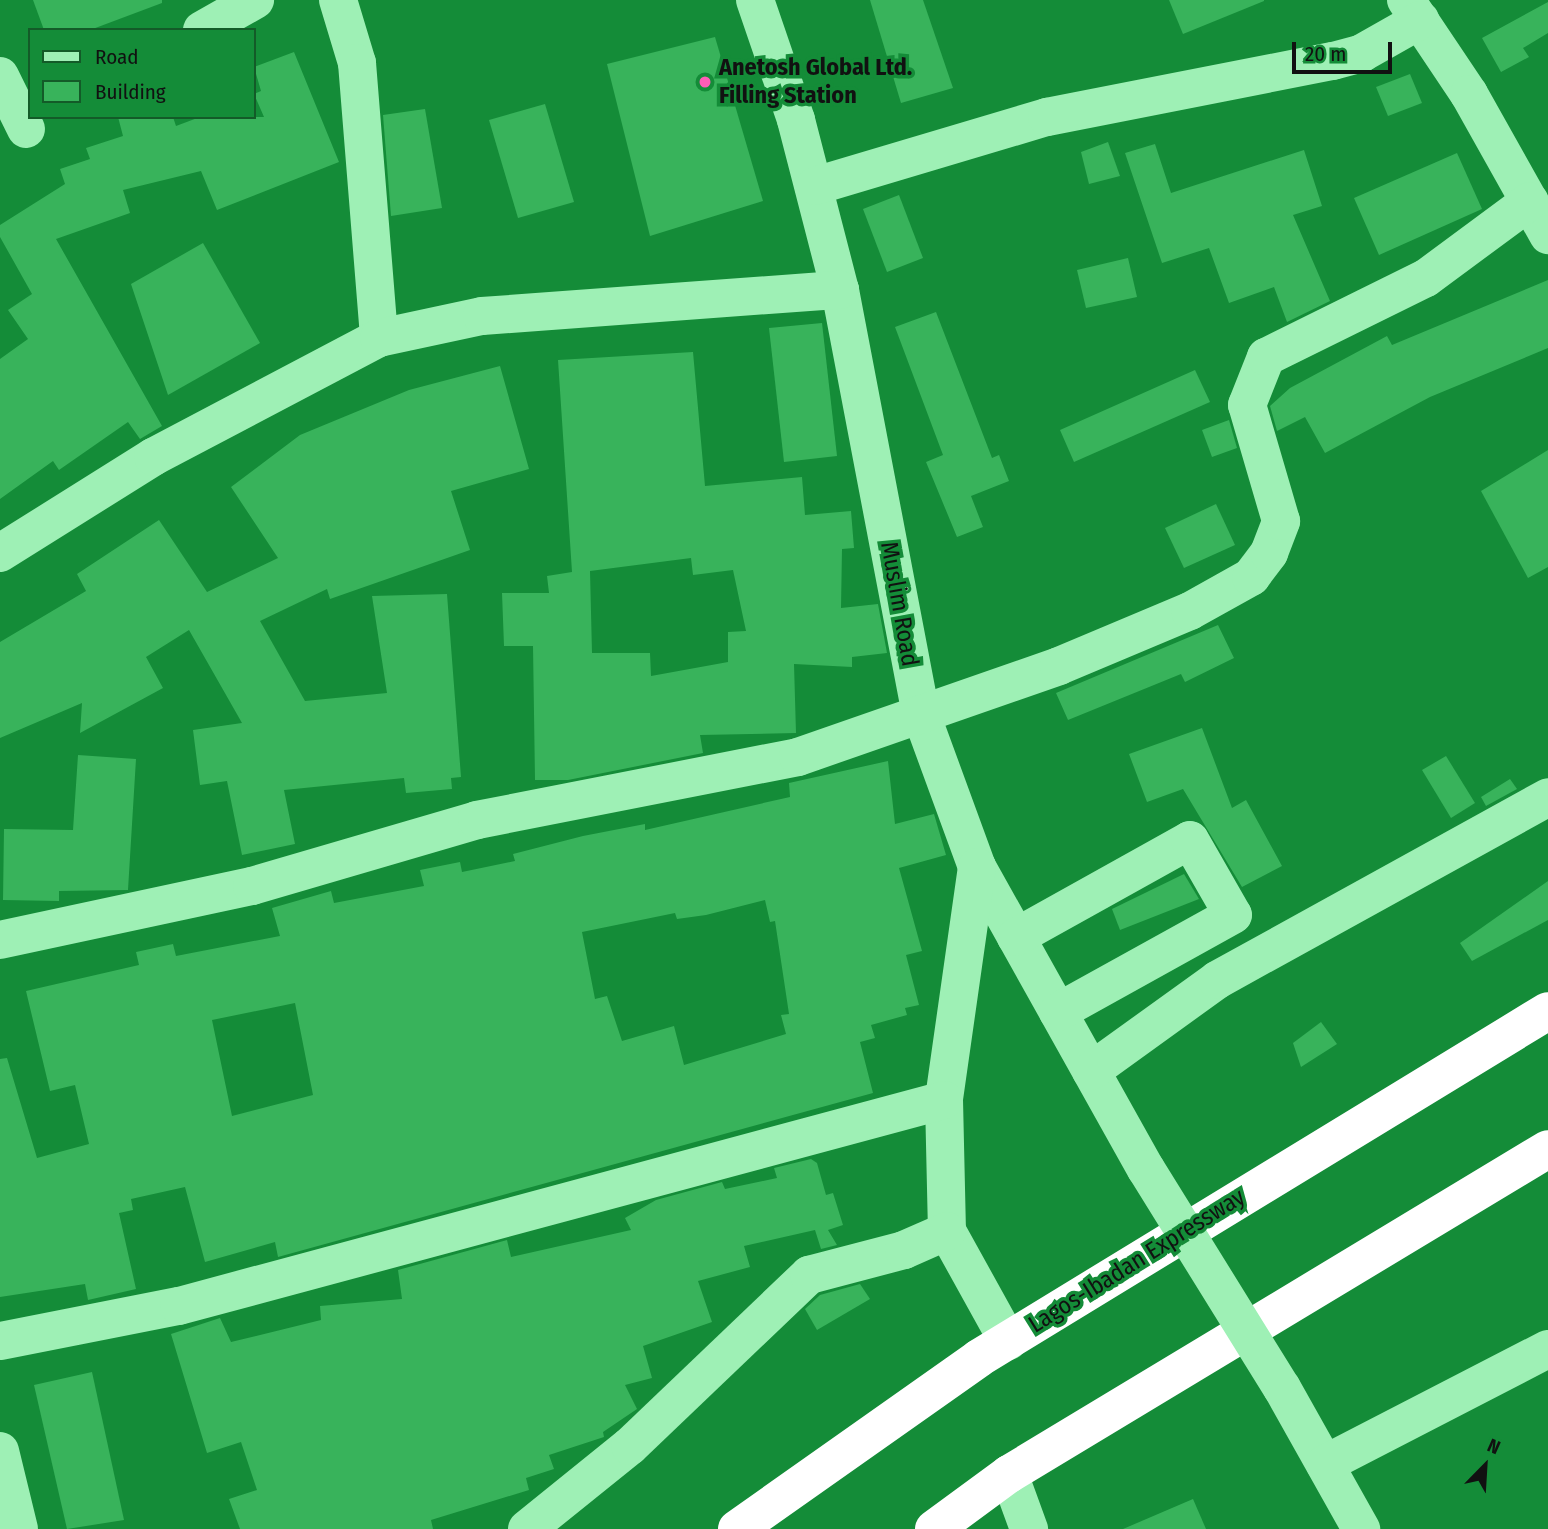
<!DOCTYPE html>
<html>
<head>
<meta charset="utf-8">
<style>
	body { margin:0 }
	#map { position:relative; width:1548px; height:1529px; overflow:hidden; background:#148c38; font-family:"Fira Sans Condensed",sans-serif }
	div>[style] { position:absolute }
	[style*='--x'] { left:calc(var(--x)*1px); top:calc(var(--y)*1px); width:calc(var(--w)*1px); rotate:calc(var(--a)*1deg) }
	.building>* { inset:0; background:#38b35b }
	.minor>* { height:38px; margin:-19px; padding:0 19px; transform-origin:19px; border-radius:19px; background:#9ef0b5 }
	.highway>* { height:38px; margin:-19px; padding:0 19px; transform-origin:19px; border-radius:19px; background:#fff }
	.minor-bridge>* { height:38px; margin:-19px; padding:0 19px; transform-origin:19px; border-radius:19px; background:#9ef0b5 }
	.dots>* { width:19px; height:19px; translate:-50% -50%; box-sizing:border-box; border:4px solid #148c38; border-radius:50% }
	span { translate:-50% -50%; white-space:nowrap; text-align:center; line-height:1.15; -webkit-text-stroke:7px #148c38; paint-order:stroke }
	.poi-label { font-size:24px; color:#111; font-weight:700 }
	.left { translate:0 -50%; text-align:left }
	.street-label { font-size:24px; color:#111 }
	.legend { position:absolute; left:28px; top:28px; width:228px; height:91px; box-sizing:border-box; background:#148c38; border:2px solid #135b28; margin:0; padding:9px 12px; list-style:none; font-size:21px; color:#111 }
	.legend li { display:flex; align-items:center; gap:14px; height:35px }
	.legend b { width:35px; border:2px solid #135b28 }
	.north { position:absolute; left:1450px; top:1431px; width:70px; height:70px; -webkit-text-stroke:5px #148c38; paint-order:stroke; rotate:24deg; font-size:19px; font-weight:700; line-height:28px; text-align:center; color:#111 }
	.north::after { content:''; display:block; margin:auto; width:24px; height:32px; background:#111; clip-path:polygon(50% 0,100% 100%,50% 72%,0 100%) }
	.scale { position:absolute; left:1292px; top:42px; width:100px; height:32px; box-sizing:border-box; border:4px solid #111; border-top:0; padding-left:9px; font-size:21px; line-height:24px; white-space:nowrap; color:#111; -webkit-text-stroke:5px #148c38; paint-order:stroke }
</style>
</head>
<body>
<div id="map">
	<div class="building">
		<i style="clip-path:polygon(33px 0,162px 0,162px 3px,90px 30px,44px 30px)"></i>
		<i style="clip-path:polygon(870px 0,923px 0,953px 88px,901px 103px)"></i>
		<i style="clip-path:polygon(1169px 0,1264px 0,1264px 1px,1183px 34px)"></i>
		<i style="clip-path:polygon(1548px 2px,1548px 33px,1523px 48px,1529px 57px,1501px 72px,1482px 38px)"></i>
		<i style="clip-path:polygon(715px 37px,763px 201px,650px 236px,607px 64px)"></i>
		<i style="clip-path:polygon(294px 52px,339px 162px,217px 210px,201px 171px,123px 190px,130px 213px,56px 239px,162px 426px,140px 439px,128px 422px,59px 470px,53px 461px,0 499px,0 359px,28px 339px,8px 310px,32px 294px,0 237px,0 225px,65px 184px,60px 169px,90px 159px,86px 148px,123px 136px,118px 117px,173px 117px,176px 126px,200px 117px,264px 117px,254px 94px,261px 91px,254px 67px)"></i>
		<i style="clip-path:polygon(1410px 74px,1422px 103px,1388px 116px,1376px 87px)"></i>
		<i style="clip-path:polygon(545px 104px,574px 202px,518px 218px,489px 120px)"></i>
		<i style="clip-path:polygon(425px 109px,442px 208px,391px 216px,383px 115px)"></i>
		<i style="clip-path:polygon(1108px 142px,1120px 176px,1089px 184px,1081px 152px)"></i>
		<i style="clip-path:polygon(1155px 144px,1171px 193px,1304px 150px,1322px 206px,1293px 215px,1330px 301px,1287px 322px,1274px 287px,1229px 303px,1209px 248px,1162px 263px,1125px 153px)"></i>
		<i style="clip-path:polygon(1457px 153px,1482px 209px,1379px 255px,1354px 198px)"></i>
		<i style="clip-path:polygon(899px 195px,923px 258px,887px 272px,863px 209px)"></i>
		<i style="clip-path:polygon(203px 243px,260px 343px,168px 395px,131px 284px)"></i>
		<i style="clip-path:polygon(1128px 258px,1137px 297px,1086px 308px,1077px 270px)"></i>
		<i style="clip-path:polygon(1548px 280px,1548px 348px,1430px 397px,1325px 453px,1305px 417px,1277px 431px,1270px 406px,1290px 388px,1387px 336px,1392px 345px)"></i>
		<i style="clip-path:polygon(936px 312px,992px 458px,999px 455px,1009px 481px,971px 496px,983px 527px,957px 537px,926px 462px,943px 455px,895px 327px)"></i>
		<i style="clip-path:polygon(822px 323px,837px 456px,784px 462px,769px 328px)"></i>
		<i style="clip-path:polygon(evenodd,693px 352px,705px 486px,802px 477px,805px 515px,851px 511px,854px 548px,842px 549px,841px 608px,878px 604px,887px 653px,852px 657px,852px 667px,794px 664px,796px 733px,700px 735px,703px 753px,568px 780px,535px 780px,533px 646px,504px 646px,502px 593px,549px 593px,547px 576px,572px 572px,558px 360px,693px 352px,691px 558px,693px 575px,733px 570px,746px 631px,728px 632px,728px 662px,651px 676px,650px 653px,592px 653px,590px 571px,691px 558px)"></i>
		<i style="clip-path:polygon(500px 366px,529px 469px,451px 491px,470px 550px,330px 599px,327px 589px,260px 621px,305px 701px,387px 693px,372px 596px,447px 594px,461px 777px,451px 778px,452px 789px,406px 793px,404px 778px,284px 790px,295px 844px,242px 855px,227px 781px,200px 785px,193px 730px,242px 723px,189px 630px,146px 657px,163px 688px,80px 733px,82px 703px,0 738px,0 642px,86px 591px,77px 574px,159px 520px,207px 592px,278px 558px,231px 487px,300px 435px,409px 390px)"></i>
		<i style="clip-path:polygon(1195px 370px,1210px 402px,1074px 462px,1060px 430px)"></i>
		<i style="clip-path:polygon(1229px 420px,1237px 448px,1212px 457px,1202px 430px)"></i>
		<i style="clip-path:polygon(1548px 450px,1548px 567px,1528px 578px,1481px 491px)"></i>
		<i style="clip-path:polygon(1216px 504px,1235px 545px,1184px 568px,1165px 528px)"></i>
		<i style="clip-path:polygon(1218px 625px,1234px 658px,1185px 682px,1181px 674px,1068px 720px,1056px 693px)"></i>
		<i style="clip-path:polygon(1202px 728px,1232px 808px,1246px 800px,1282px 866px,1242px 887px,1183px 789px,1147px 802px,1129px 754px)"></i>
		<i style="clip-path:polygon(78px 755px,136px 759px,128px 890px,59px 891px,59px 901px,3px 900px,4px 829px,73px 830px)"></i>
		<i style="clip-path:polygon(1446px 756px,1475px 803px,1451px 818px,1422px 770px)"></i>
		<i style="clip-path:polygon(evenodd,888px 761px,895px 824px,934px 814px,946px 855px,899px 868px,922px 951px,906px 955px,919px 1005px,905px 1008px,907px 1015px,871px 1025px,875px 1038px,860px 1042px,873px 1093px,278px 1257px,275px 1242px,205px 1262px,185px 1187px,131px 1199px,133px 1210px,119px 1213px,136px 1289px,88px 1300px,85px 1284px,0 1297px,0 1059px,7px 1058px,37px 1158px,89px 1144px,75px 1085px,50px 1091px,26px 991px,139px 965px,136px 952px,173px 944px,176px 956px,280px 936px,272px 908px,331px 891px,334px 903px,424px 886px,420px 870px,460px 862px,462px 872px,515px 861px,513px 854px,583px 836px,645px 824px,645px 830px,790px 797px,789px 783px,888px 761px,765px 900px,770px 922px,775px 921px,789px 1014px,781px 1015px,786px 1034px,684px 1065px,674px 1026px,622px 1041px,607px 996px,595px 999px,582px 932px,675px 913px,677px 919px,706px 915px,765px 900px,888px 761px,295px 1003px,313px 1095px,232px 1116px,212px 1020px,295px 1003px)"></i>
		<i style="clip-path:polygon(1510px 779px,1517px 789px,1486px 806px,1481px 797px)"></i>
		<i style="clip-path:polygon(1184px 874px,1199px 899px,1120px 930px,1112px 909px)"></i>
		<i style="clip-path:polygon(1548px 881px,1548px 920px,1472px 961px,1460px 943px)"></i>
		<i style="clip-path:polygon(1321px 1022px,1337px 1044px,1301px 1067px,1293px 1043px)"></i>
		<i style="clip-path:polygon(811px 1159px,817px 1163px,826px 1195px,833px 1193px,843px 1225px,828px 1230px,837px 1245px,821px 1249px,815px 1230px,744px 1246px,750px 1267px,698px 1281px,712px 1322px,643px 1346px,652px 1378px,625px 1385px,637px 1409px,603px 1432px,604px 1437px,549px 1455px,554px 1469px,526px 1478px,529px 1490px,431px 1520px,433px 1529px,240px 1529px,229px 1499px,257px 1490px,241px 1442px,207px 1453px,171px 1334px,220px 1318px,231px 1342px,321px 1320px,320px 1306px,402px 1299px,398px 1270px,507px 1240px,511px 1257px,631px 1230px,625px 1218px,656px 1200px,722px 1182px,725px 1189px,777px 1178px,774px 1168px)"></i>
		<i style="clip-path:polygon(860px 1284px,870px 1299px,817px 1330px,805px 1309px,820px 1295px)"></i>
		<i style="clip-path:polygon(92px 1372px,124px 1520px,67px 1529px,34px 1385px)"></i>
		<i style="clip-path:polygon(1193px 1499px,1206px 1529px,1123px 1529px)"></i>
	</div>
	<div class="minor">
		<i style="--x:338;--y:0;--w:66;--a:73.2"></i>
		<i style="--x:357;--y:63;--w:276;--a:85.4"></i>
		<i style="--x:755;--y:0;--w:127;--a:71.1"></i>
		<i style="--x:796;--y:120;--w:176;--a:75.5"></i>
		<i style="--x:840;--y:290;--w:432;--a:79.2"></i>
		<i style="--x:921;--y:714;--w:163;--a:69.9"></i>
		<i style="--x:977;--y:867;--w:346;--a:60.8"></i>
		<i style="--x:1406;--y:0;--w:113;--a:56.2"></i>
		<i style="--x:1469;--y:94;--w:162;--a:60.7"></i>
		<i style="--x:202;--y:30;--w:61;--a:-29.5"></i>
		<i style="--x:0;--y:76;--w:59;--a:63.9"></i>
		<i style="--x:815;--y:186;--w:242;--a:-16.6"></i>
		<i style="--x:1047;--y:117;--w:291;--a:-11.1"></i>
		<i style="--x:1333;--y:61;--w:30;--a:-15"></i>
		<i style="--x:1362;--y:53;--w:67;--a:-29.6"></i>
		<i style="--x:0;--y:553;--w:181;--a:-32.1"></i>
		<i style="--x:153;--y:457;--w:255;--a:-27.8"></i>
		<i style="--x:379;--y:338;--w:105;--a:-12.1"></i>
		<i style="--x:482;--y:316;--w:359;--a:-4.2"></i>
		<i style="--x:977;--y:867;--w:235;--a:98.1"></i>
		<i style="--x:944;--y:1100;--w:131;--a:88.7"></i>
		<i style="--x:947;--y:1231;--w:126;--a:61"></i>
		<i style="--x:1016;--y:937;--w:199;--a:-29.1"></i>
		<i style="--x:1190;--y:840;--w:86;--a:60.2"></i>
		<i style="--x:1233;--y:915;--w:200;--a:151"></i>
		<i style="--x:0;--y:940;--w:258;--a:-12.1"></i>
		<i style="--x:252;--y:886;--w:234;--a:-16.3"></i>
		<i style="--x:477;--y:820;--w:327;--a:-11.1"></i>
		<i style="--x:798;--y:757;--w:276;--a:-19.2"></i>
		<i style="--x:1059;--y:666;--w:142;--a:-22.8"></i>
		<i style="--x:1190;--y:611;--w:70;--a:-29.1"></i>
		<i style="--x:1251;--y:577;--w:30;--a:-53"></i>
		<i style="--x:1269;--y:553;--w:34;--a:-69"></i>
		<i style="--x:1281;--y:521;--w:121;--a:-106.3"></i>
		<i style="--x:1247;--y:405;--w:52;--a:-68.4"></i>
		<i style="--x:1266;--y:357;--w:178;--a:-26.3"></i>
		<i style="--x:1426;--y:278;--w:129;--a:-36.5"></i>
		<i style="--x:1091;--y:1071;--w:155;--a:-35.8"></i>
		<i style="--x:1217;--y:980;--w:378;--a:-28.9"></i>
		<i style="--x:0;--y:1341;--w:182;--a:-11.1"></i>
		<i style="--x:179;--y:1306;--w:792;--a:-15.07"></i>
		<i style="--x:1282;--y:1388;--w:162;--a:60.7"></i>
		<i style="--x:0;--y:1451;--w:80;--a:76.3"></i>
		<i style="--x:1325;--y:1464;--w:251;--a:-27.3"></i>
		<i style="--x:1009;--y:1474;--w:59;--a:70"></i>
		<i style="--x:527;--y:1529;--w:132;--a:-38.9"></i>
		<i style="--x:630;--y:1446;--w:248;--a:-43.7"></i>
		<i style="--x:809;--y:1275;--w:98;--a:-14.7"></i>
		<i style="--x:904;--y:1250;--w:47;--a:-23.8"></i>
	</div>
	<div class="highway">
		<i style="--x:737;--y:1529;--w:296;--a:-35.2"></i>
		<i style="--x:979;--y:1358;--w:666;--a:-31.38"></i>
		<i style="--x:934;--y:1529;--w:93;--a:-36.3"></i>
		<i style="--x:1009;--y:1474;--w:629;--a:-31.09"></i>
	</div>
	<div class="minor-bridge">
		<i style="--x:1146;--y:1169;--w:258;--a:58.2"></i>
	</div>
	<div class="dots">
		<i style="left:705px;top:82px;background:#ff5db7"></i>
	</div>
	<div class="poi-label">
		<span class="left" style="left:719px;top:82px">Anetosh Global Ltd.<br>Filling Station</span>
	</div>
	<div class="street-label">
		<span style="left:899px;top:604px;rotate:80deg">Muslim Road</span>
		<span style="left:1137px;top:1261px;rotate:-32deg">Lagos-Ibadan Expressway</span>
	</div>
	<ul class="legend">
	<li><b style="height:9px;background:#9ef0b5"></b>Road</li>
	<li><b style="height:19px;background:#38b35b"></b>Building</li>
	</ul>
	<div class="north">N</div>
	<div class="scale">20 m</div>
</div>
</body>
</html>
